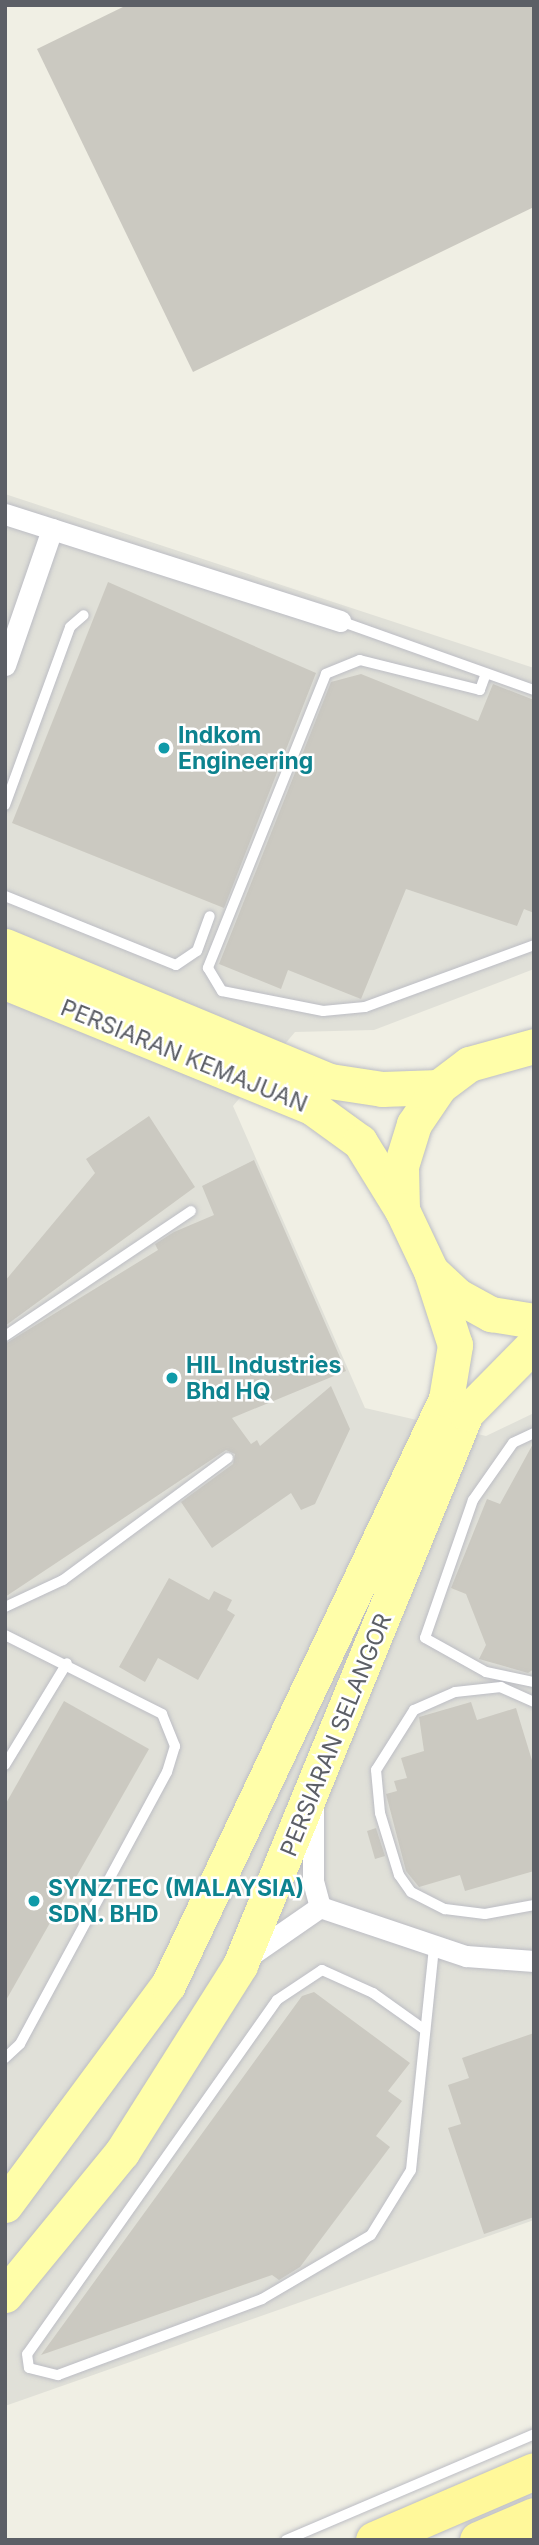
<!DOCTYPE html>
<html>
<head>
<meta charset="utf-8">
<style>
	body { margin:0 }
	#map { position:relative; width:539px; height:2545px; overflow:hidden; background:#f0efe4; font-family:Inter,sans-serif }
	div>[style] { position:absolute }
	[style*='--x'] { left:calc(var(--x)*1px); top:calc(var(--y)*1px); width:calc(var(--w)*1px); rotate:calc(var(--a)*1deg) }
	.industrial>* { inset:0; background:#e0e0d8 }
	.building>* { inset:0; background:#cbc9c1 }
	.roads { filter:drop-shadow(0 0 2px #bcbdc4) drop-shadow(0 0 2px #bcbdc4) }
	.service>* { height:10px; margin:-5px; padding:0 5px; transform-origin:5px; border-radius:5px; background:#fff }
	.minor>* { height:21px; margin:-10.5px; padding:0 10.5px; transform-origin:10.5px; border-radius:10.5px; background:#fff }
	.primary>* { height:35px; margin:-17.5px; padding:0 17.5px; transform-origin:17.5px; border-radius:17.5px; background:#fffea9 }
	.trunk>* { height:37px; margin:-18.5px; padding:0 18.5px; transform-origin:18.5px; border-radius:18.5px; background:#fff89a }
	.dots>* { width:19px; height:19px; translate:-50% -50%; box-sizing:border-box; border:4px solid #fff; border-radius:50% }
	span { translate:-50% -50%; white-space:nowrap; text-align:center; line-height:1.15; -webkit-text-stroke:5px #fff; paint-order:stroke }
	.culture-label { font-size:23px; color:#0d838f; font-weight:700 }
	.left { translate:0 -50%; text-align:left }
	.street-label { font-size:23px; color:#5c5f66 }
	.frame { position:absolute; inset:0; border:7px solid #5c5f66; pointer-events:none }
</style>
</head>
<body>
<div id="map">
	<div class="industrial">
		<i style="clip-path:polygon(5px 494px,534px 668px,534px 969px,374px 1030px,295px 1032px,233px 1106px,365px 1408px,486px 1436px,534px 1413px,534px 2220px,5px 2406px)"></i>
	</div>
	<div class="building">
		<i style="clip-path:polygon(127px 5px,534px 5px,534px 207px,193px 372px,37px 49px)"></i>
		<i style="clip-path:polygon(108px 582px,316px 673px,224px 908px,12px 823px)"></i>
		<i style="clip-path:polygon(361px 674px,478px 721px,493px 684px,534px 700px,534px 913px,524px 909px,517px 926px,406px 889px,361px 999px,288px 970px,281px 989px,219px 964px,331px 682px)"></i>
		<i style="clip-path:polygon(149px 1116px,195px 1187px,5px 1326px,5px 1281px,95px 1173px,86px 1159px)"></i>
		<i style="clip-path:polygon(254px 1160px,346px 1371px,232px 1418px,251px 1444px,257px 1440px,260px 1446px,331px 1386px,350px 1429px,315px 1504px,301px 1510px,291px 1493px,212px 1548px,181px 1502px,233px 1464px,235px 1454px,226px 1450px,5px 1597px,5px 1344px,158px 1250px,155px 1244px,174px 1232px,214px 1215px,202px 1186px)"></i>
		<i style="clip-path:polygon(534px 1442px,534px 1669px,528px 1673px,479px 1659px,486px 1645px,466px 1594px,451px 1588px,487px 1499px,500px 1504px)"></i>
		<i style="clip-path:polygon(169px 1578px,209px 1600px,214px 1591px,232px 1600px,227px 1610px,235px 1615px,198px 1680px,158px 1658px,145px 1682px,119px 1667px)"></i>
		<i style="clip-path:polygon(64px 1701px,149px 1749px,5px 2002px,5px 1805px)"></i>
		<i style="clip-path:polygon(471px 1702px,477px 1720px,516px 1708px,534px 1767px,534px 1871px,465px 1891px,460px 1875px,419px 1887px,406px 1871px,386px 1794px,397px 1791px,394px 1781px,407px 1778px,401px 1758px,424px 1751px,419px 1717px)"></i>
		<i style="clip-path:polygon(376px 1828px,385px 1856px,375px 1859px,367px 1831px)"></i>
		<i style="clip-path:polygon(314px 1992px,410px 2063px,388px 2091px,402px 2101px,376px 2136px,390px 2147px,300px 2267px,279px 2280px,272px 2275px,41px 2355px,302px 1996px)"></i>
		<i style="clip-path:polygon(534px 2033px,534px 2217px,484px 2234px,448px 2128px,461px 2124px,448px 2085px,469px 2078px,462px 2058px)"></i>
	</div>
	<div class="roads">
		<div class="service">
			<i style="--x:340;--y:621;--w:206;--a:19.6"></i>
			<i style="--x:485;--y:676;--w:15;--a:110"></i>
			<i style="--x:480;--y:690;--w:124;--a:-166"></i>
			<i style="--x:360;--y:660;--w:37;--a:158"></i>
			<i style="--x:326;--y:674;--w:317;--a:111.9"></i>
			<i style="--x:208;--y:968;--w:27;--a:59"></i>
			<i style="--x:222;--y:991;--w:103;--a:11.2"></i>
			<i style="--x:323;--y:1011;--w:42;--a:-5.4"></i>
			<i style="--x:365;--y:1007;--w:180;--a:-20.1"></i>
			<i style="--x:5;--y:805;--w:189;--a:-69.9"></i>
			<i style="--x:70;--y:627;--w:18;--a:-41"></i>
			<i style="--x:5;--y:896;--w:184;--a:22"></i>
			<i style="--x:176;--y:965;--w:25;--a:-34"></i>
			<i style="--x:197;--y:951;--w:37;--a:-70"></i>
			<i style="--x:5;--y:1336;--w:224;--a:-33.9"></i>
			<i style="--x:534;--y:1433;--w:23;--a:155"></i>
			<i style="--x:513;--y:1443;--w:70;--a:125.1"></i>
			<i style="--x:473;--y:1500;--w:146;--a:109.2"></i>
			<i style="--x:425;--y:1638;--w:70;--a:29.1"></i>
			<i style="--x:486;--y:1672;--w:49;--a:11.8"></i>
			<i style="--x:5;--y:1607;--w:64;--a:-25"></i>
			<i style="--x:63;--y:1580;--w:205;--a:-36.5"></i>
			<i style="--x:5;--y:1635;--w:176;--a:26.7"></i>
			<i style="--x:162;--y:1714;--w:35;--a:68"></i>
			<i style="--x:175;--y:1746;--w:27;--a:107"></i>
			<i style="--x:167;--y:1772;--w:309;--a:118.4"></i>
			<i style="--x:20;--y:2044;--w:21;--a:137"></i>
			<i style="--x:534;--y:1702;--w:36;--a:-156"></i>
			<i style="--x:501;--y:1687;--w:46;--a:173.8"></i>
			<i style="--x:455;--y:1692;--w:45;--a:156.3"></i>
			<i style="--x:414;--y:1710;--w:71;--a:122.3"></i>
			<i style="--x:376;--y:1770;--w:43;--a:84.7"></i>
			<i style="--x:380;--y:1813;--w:65;--a:73"></i>
			<i style="--x:399;--y:1875;--w:21;--a:55"></i>
			<i style="--x:411;--y:1892;--w:38;--a:27"></i>
			<i style="--x:445;--y:1909;--w:40;--a:7.1"></i>
			<i style="--x:485;--y:1914;--w:50;--a:-10.4"></i>
			<i style="--x:5;--y:1765;--w:119;--a:-58.7"></i>
			<i style="--x:425;--y:2030;--w:64;--a:-144.6"></i>
			<i style="--x:373;--y:1993;--w:56;--a:-155.7"></i>
			<i style="--x:322;--y:1970;--w:54;--a:146.3"></i>
			<i style="--x:277;--y:2000;--w:433;--a:125.2"></i>
			<i style="--x:27;--y:2354;--w:14;--a:82"></i>
			<i style="--x:29;--y:2368;--w:30;--a:14"></i>
			<i style="--x:58;--y:2375;--w:218;--a:-20.4"></i>
			<i style="--x:262;--y:2299;--w:126;--a:-30.4"></i>
			<i style="--x:371;--y:2235;--w:76;--a:-58.4"></i>
			<i style="--x:411;--y:2170;--w:224;--a:-84.1"></i>
			<i style="--x:286;--y:2540;--w:270;--a:-23.1"></i>
		</div>
		<div class="minor">
			<i style="--x:5;--y:514;--w:352;--a:17.7"></i>
			<i style="--x:5;--y:665;--w:144;--a:-70.9"></i>
			<i style="--x:313;--y:1809;--w:72;--a:90"></i>
			<i style="--x:313;--y:1881;--w:27;--a:75"></i>
			<i style="--x:252;--y:1954;--w:83;--a:-34.7"></i>
			<i style="--x:320;--y:1907;--w:154;--a:18.6"></i>
			<i style="--x:466;--y:1956;--w:68;--a:4.2"></i>
		</div>
		<div class="primary">
			<i style="--x:5;--y:946;--w:352;--a:22.6"></i>
			<i style="--x:330;--y:1081;--w:53;--a:8.7"></i>
			<i style="--x:382;--y:1089;--w:57;--a:-2"></i>
			<i style="--x:5;--y:982;--w:333;--a:22.2"></i>
			<i style="--x:313;--y:1108;--w:58;--a:35.9"></i>
			<i style="--x:360;--y:1142;--w:80;--a:58.3"></i>
			<i style="--x:534;--y:1046;--w:67;--a:164.5"></i>
			<i style="--x:469;--y:1064;--w:38;--a:143"></i>
			<i style="--x:439;--y:1087;--w:45;--a:124"></i>
			<i style="--x:414;--y:1124;--w:44;--a:107.2"></i>
			<i style="--x:401;--y:1166;--w:44;--a:88.7"></i>
			<i style="--x:402;--y:1210;--w:68;--a:64.6"></i>
			<i style="--x:431;--y:1271;--w:37;--a:43"></i>
			<i style="--x:458;--y:1296;--w:38;--a:29"></i>
			<i style="--x:491;--y:1314;--w:44;--a:9.2"></i>
			<i style="--x:5;--y:2205;--w:274;--a:-53.5"></i>
			<i style="--x:168;--y:1985;--w:649;--a:-64.62"></i>
			<i style="--x:446;--y:1399;--w:55;--a:-80.5"></i>
			<i style="--x:455;--y:1345;--w:78;--a:-108"></i>
			<i style="--x:5;--y:2295;--w:185;--a:-50.7"></i>
			<i style="--x:122;--y:2152;--w:221;--a:-57.7"></i>
			<i style="--x:240;--y:1965;--w:596;--a:-67.73"></i>
			<i style="--x:466;--y:1413;--w:97;--a:-45.4"></i>
		</div>
		<div class="trunk">
			<i style="--x:374;--y:2540;--w:174;--a:-23.3"></i>
			<i style="--x:478;--y:2540;--w:61;--a:-23.2"></i>
		</div>
	</div>
	<div class="dots">
		<i style="left:164px;top:748px;background:#0f9aa8"></i>
		<i style="left:172px;top:1378px;background:#0f9aa8"></i>
		<i style="left:34px;top:1901px;background:#0f9aa8"></i>
	</div>
	<div class="culture-label">
		<span class="left" style="left:178px;top:748px">Indkom<br>Engineering</span>
		<span class="left" style="left:186px;top:1378px">HIL Industries<br>Bhd HQ</span>
		<span class="left" style="left:48px;top:1901px">SYNZTEC (MALAYSIA)<br>SDN. BHD</span>
	</div>
	<div class="street-label">
		<span style="left:184px;top:1056px;rotate:22deg">PERSIARAN KEMAJUAN</span>
		<span style="left:336px;top:1735px;rotate:-68deg">PERSIARAN SELANGOR</span>
	</div>
	<div class="frame"></div>
</div>
</body>
</html>
